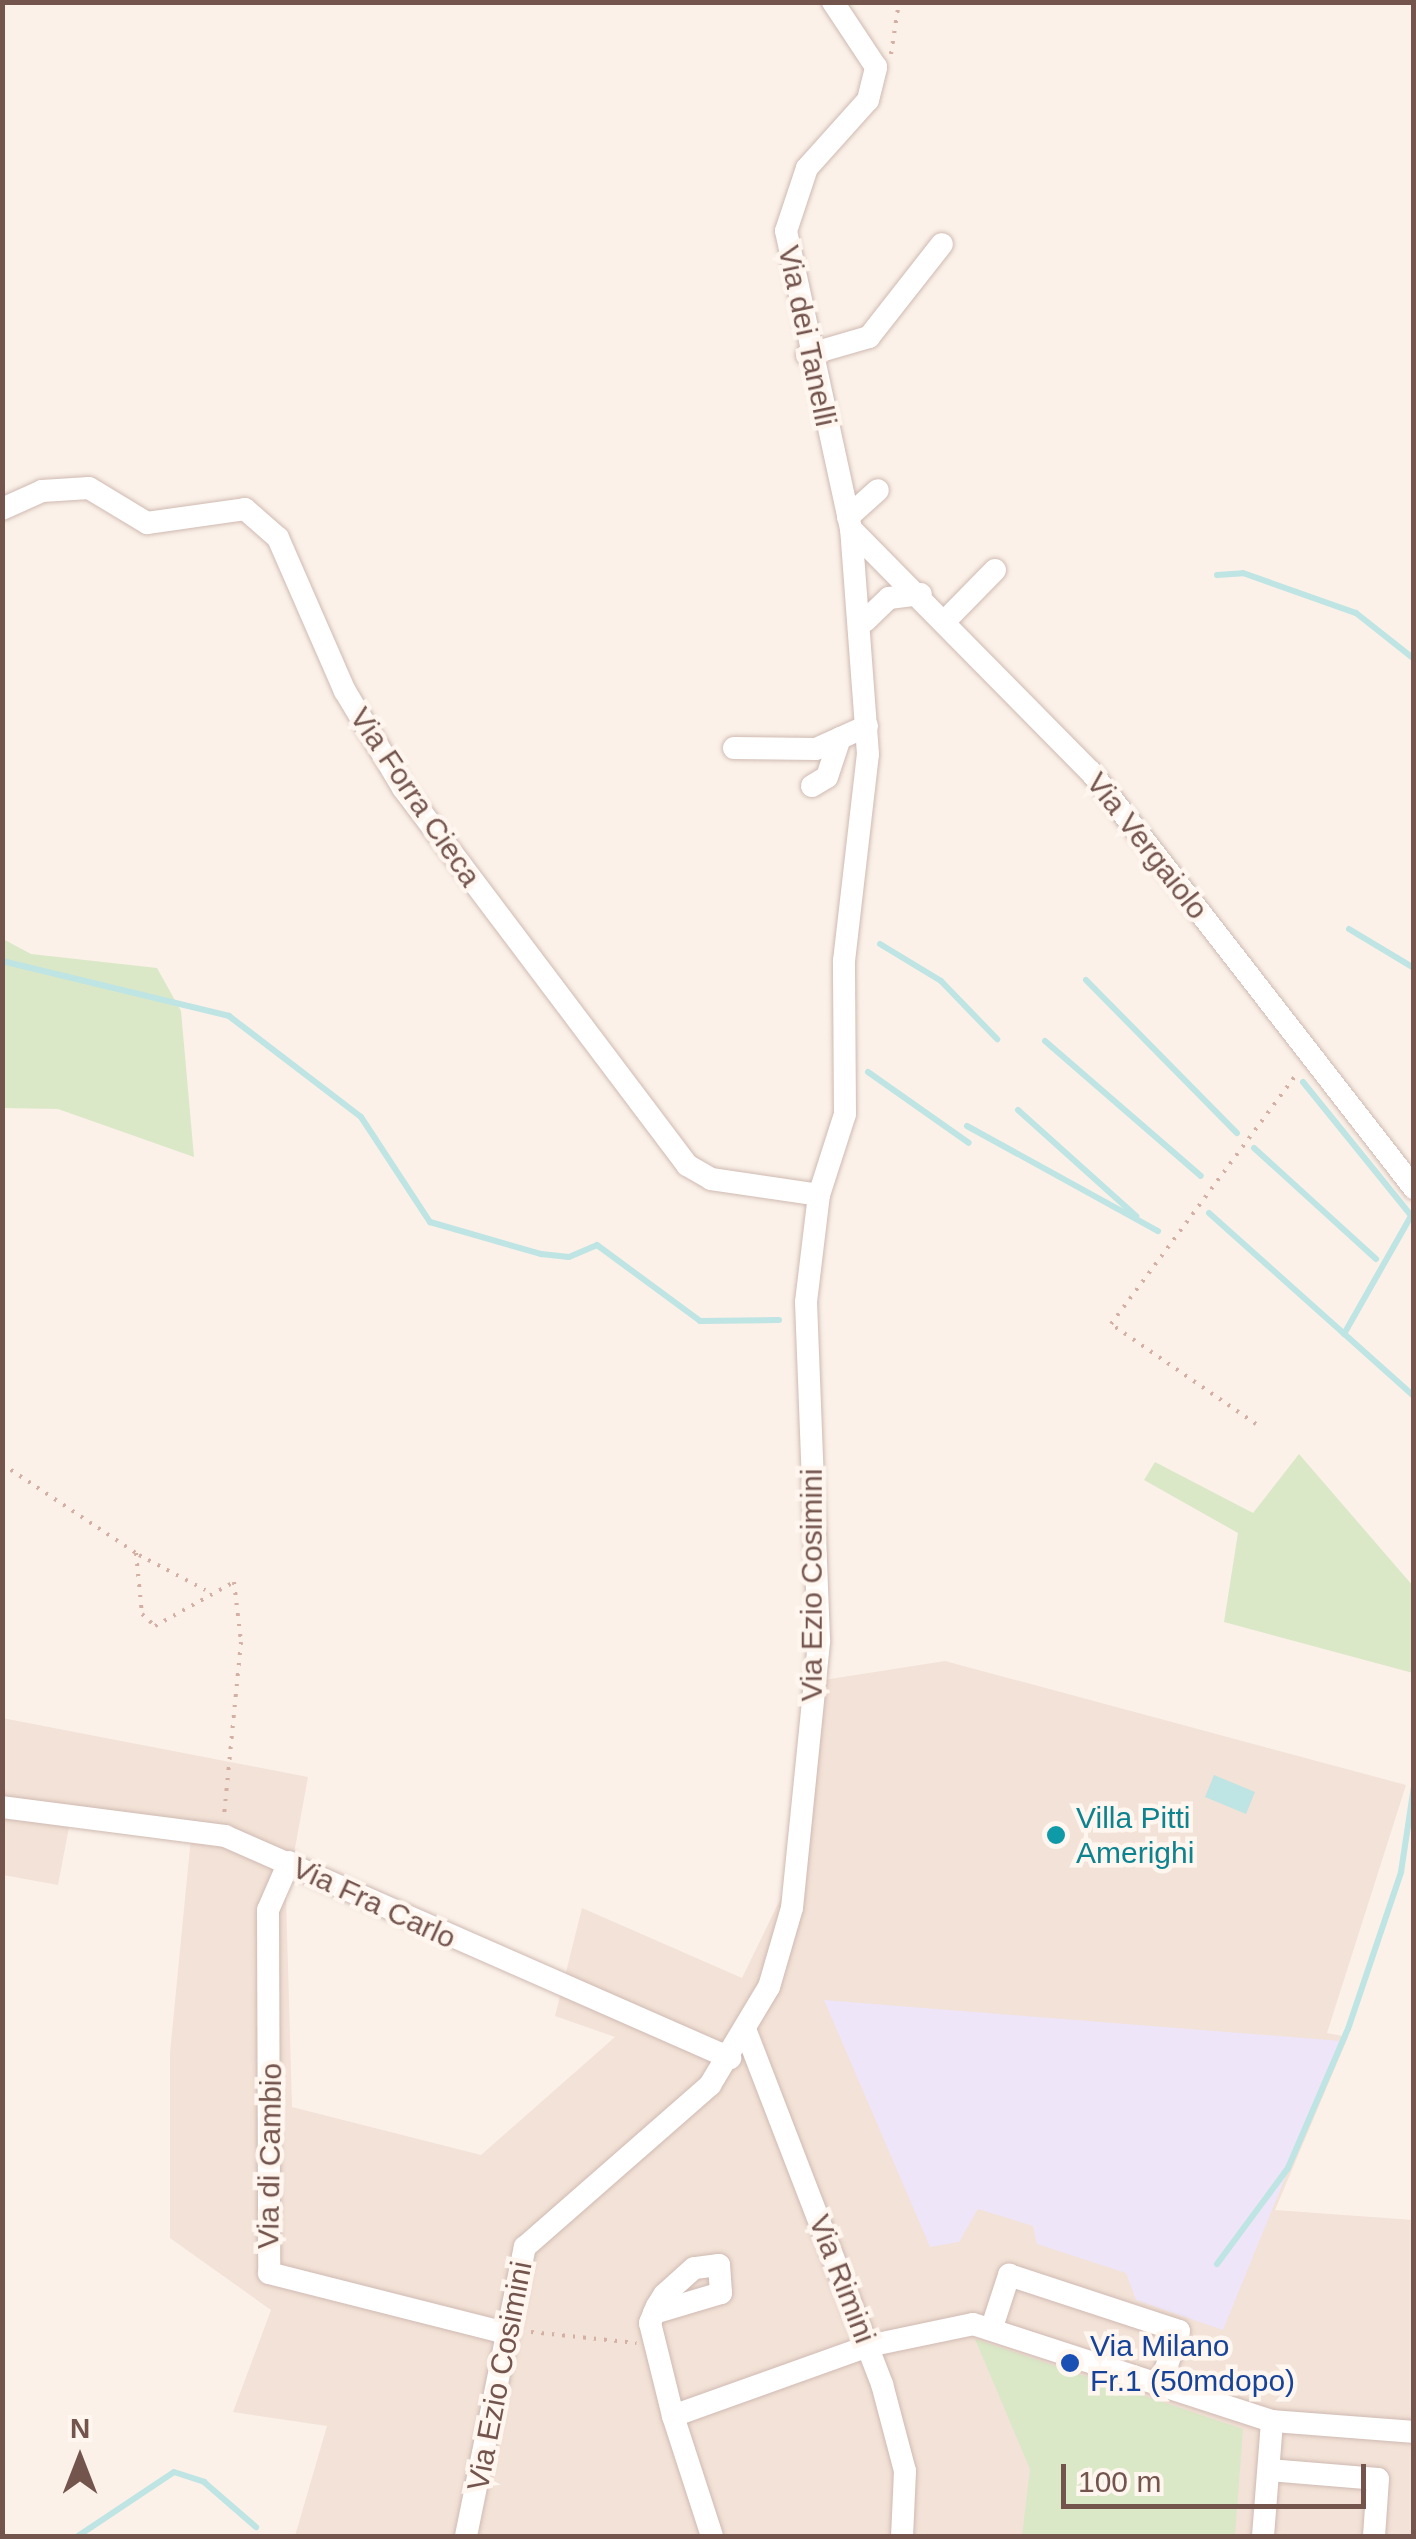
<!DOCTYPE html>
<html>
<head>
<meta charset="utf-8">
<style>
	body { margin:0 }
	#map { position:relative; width:1416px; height:2539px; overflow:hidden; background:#fbf1e8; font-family:Helvetica,sans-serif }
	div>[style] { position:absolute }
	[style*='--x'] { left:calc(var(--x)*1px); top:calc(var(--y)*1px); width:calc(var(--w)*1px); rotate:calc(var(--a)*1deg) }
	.residential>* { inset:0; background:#f3e2d7 }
	.education>* { inset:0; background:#eee5f8 }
	.green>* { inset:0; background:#dae8c7 }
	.water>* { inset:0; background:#bee4e4 }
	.stream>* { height:6px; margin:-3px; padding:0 3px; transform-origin:3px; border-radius:3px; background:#bee4e4 }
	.path>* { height:4px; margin-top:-2px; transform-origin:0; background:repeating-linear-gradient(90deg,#d4b0a4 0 2.5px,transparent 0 10.5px) }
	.roads { filter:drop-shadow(0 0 2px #cfbab2) drop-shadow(0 0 2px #cfbab2) }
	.minor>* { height:22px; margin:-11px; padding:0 11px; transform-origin:11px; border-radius:11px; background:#fff }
	.dots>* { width:28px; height:28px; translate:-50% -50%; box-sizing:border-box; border:5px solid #fef6ef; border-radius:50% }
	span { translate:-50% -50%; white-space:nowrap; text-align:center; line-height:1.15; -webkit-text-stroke:9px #fef6ef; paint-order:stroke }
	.street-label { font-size:30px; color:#74554e }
	.culture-label { font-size:30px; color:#0d838f }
	.left { translate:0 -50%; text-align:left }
	.transit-label { font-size:30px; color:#164399 }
	.frame { position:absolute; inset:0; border:5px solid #74554e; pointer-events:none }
	.north { position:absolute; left:30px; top:2409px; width:100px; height:100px; -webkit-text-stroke:8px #fef6ef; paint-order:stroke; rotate:0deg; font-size:28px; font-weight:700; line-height:40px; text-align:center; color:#74554e }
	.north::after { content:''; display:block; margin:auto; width:35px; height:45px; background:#74554e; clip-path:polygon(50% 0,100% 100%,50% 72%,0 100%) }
	.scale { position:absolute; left:1061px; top:2464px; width:305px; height:45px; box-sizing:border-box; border:5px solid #74554e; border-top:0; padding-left:12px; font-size:30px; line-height:35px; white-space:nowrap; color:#74554e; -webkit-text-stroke:8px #fef6ef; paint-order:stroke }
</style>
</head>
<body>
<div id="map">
	<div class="residential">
		<i style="clip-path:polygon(945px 1661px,1406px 1785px,1327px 2033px,1348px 2037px,1275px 2210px,1413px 2220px,1413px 2536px,295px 2536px,327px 2426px,233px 2412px,271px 2310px,170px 2238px,170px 2053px,191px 1837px,70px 1822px,58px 1885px,3px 1875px,2px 1718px,308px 1777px,286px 1897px,292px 2107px,481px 2155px,615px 2037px,555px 2016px,582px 1908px,742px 1978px,790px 1879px,811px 1682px)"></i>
	</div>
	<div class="education">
		<i style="clip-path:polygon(824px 2000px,1341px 2041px,1223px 2330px,1136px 2300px,1126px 2273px,1037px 2244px,1033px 2226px,978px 2209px,959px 2242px,930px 2247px)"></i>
	</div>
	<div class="green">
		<i style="clip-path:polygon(3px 939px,31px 954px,157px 968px,181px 1011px,194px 1157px,58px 1109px,3px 1108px)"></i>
		<i style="clip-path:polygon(1299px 1454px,1413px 1586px,1413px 1673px,1224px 1622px,1238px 1533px,1144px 1480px,1155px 1462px,1253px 1513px)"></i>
		<i style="clip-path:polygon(975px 2339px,1243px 2429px,1235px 2536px,1022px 2536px,1030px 2469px)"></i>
	</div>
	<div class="water">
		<i style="clip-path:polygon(1214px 1775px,1255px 1792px,1246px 1814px,1205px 1797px)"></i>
	</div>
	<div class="stream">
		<i style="--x:1217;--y:575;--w:26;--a:-4"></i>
		<i style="--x:1243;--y:573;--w:120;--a:19.5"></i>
		<i style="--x:1356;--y:613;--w:74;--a:38.4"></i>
		<i style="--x:1349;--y:929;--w:76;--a:31"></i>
		<i style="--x:880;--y:944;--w:71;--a:31.2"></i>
		<i style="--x:941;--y:981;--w:81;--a:46"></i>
		<i style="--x:2;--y:961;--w:234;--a:13.6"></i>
		<i style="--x:229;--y:1016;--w:166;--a:37.4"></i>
		<i style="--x:361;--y:1117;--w:126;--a:56.7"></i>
		<i style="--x:430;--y:1222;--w:116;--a:16.1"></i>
		<i style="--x:541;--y:1254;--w:28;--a:6"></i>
		<i style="--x:569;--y:1257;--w:30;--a:-23"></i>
		<i style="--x:597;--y:1245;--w:128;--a:36.4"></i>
		<i style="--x:700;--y:1321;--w:79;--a:-0.7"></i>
		<i style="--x:1086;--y:980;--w:215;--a:45.4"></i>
		<i style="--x:1045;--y:1041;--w:206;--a:40.9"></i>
		<i style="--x:868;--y:1072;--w:123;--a:35.1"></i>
		<i style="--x:1303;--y:1082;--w:176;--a:51"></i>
		<i style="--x:1018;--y:1110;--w:159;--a:41.9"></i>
		<i style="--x:967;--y:1126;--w:218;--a:28.8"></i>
		<i style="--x:1254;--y:1148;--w:165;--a:42.3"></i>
		<i style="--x:1209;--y:1213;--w:275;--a:41.8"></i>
		<i style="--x:1344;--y:1334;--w:136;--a:-60.4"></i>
		<i style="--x:1217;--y:2264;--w:119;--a:-53.5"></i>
		<i style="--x:1288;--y:2168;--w:151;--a:-66.7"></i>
		<i style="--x:1348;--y:2029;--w:166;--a:-71.3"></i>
		<i style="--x:1401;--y:1872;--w:87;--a:-81.4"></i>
		<i style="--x:78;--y:2536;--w:115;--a:-33.7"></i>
		<i style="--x:174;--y:2472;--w:32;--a:18"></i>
		<i style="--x:204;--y:2482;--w:69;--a:40.9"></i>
	</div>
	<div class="path">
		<i style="--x:891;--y:54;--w:53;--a:-81.3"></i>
		<i style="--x:1256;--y:1424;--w:176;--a:-145.4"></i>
		<i style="--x:1111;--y:1324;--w:312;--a:-53.4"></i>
		<i style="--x:2;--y:1464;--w:161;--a:33.6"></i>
		<i style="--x:136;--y:1553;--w:61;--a:84.4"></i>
		<i style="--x:142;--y:1614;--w:18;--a:43"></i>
		<i style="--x:155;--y:1626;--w:90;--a:-29.1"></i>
		<i style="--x:234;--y:1582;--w:60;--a:83.3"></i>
		<i style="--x:241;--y:1642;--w:173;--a:95.6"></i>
		<i style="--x:139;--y:1555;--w:75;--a:27.9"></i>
		<i style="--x:531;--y:2332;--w:106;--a:6"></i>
	</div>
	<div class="roads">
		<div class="minor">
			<i style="--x:807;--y:355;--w:65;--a:-16.2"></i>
			<i style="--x:869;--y:337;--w:118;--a:-51.9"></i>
			<i style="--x:2;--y:509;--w:44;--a:-24.2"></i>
			<i style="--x:42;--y:491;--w:47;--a:-3.7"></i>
			<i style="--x:89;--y:488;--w:68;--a:31.1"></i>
			<i style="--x:147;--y:523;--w:99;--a:-8.1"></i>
			<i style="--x:245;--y:509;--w:44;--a:41.3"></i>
			<i style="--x:278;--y:538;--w:167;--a:66.4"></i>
			<i style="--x:345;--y:691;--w:113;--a:59.1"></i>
			<i style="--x:403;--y:788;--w:472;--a:53"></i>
			<i style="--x:687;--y:1165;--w:28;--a:30"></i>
			<i style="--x:711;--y:1179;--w:109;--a:8.4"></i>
			<i style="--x:848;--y:517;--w:40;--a:-42"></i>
			<i style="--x:851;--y:529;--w:342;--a:45.4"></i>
			<i style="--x:1091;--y:772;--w:527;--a:52.17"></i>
			<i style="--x:946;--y:620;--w:70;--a:-45.6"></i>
			<i style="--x:865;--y:621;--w:33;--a:-44"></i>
			<i style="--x:889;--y:598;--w:32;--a:-7"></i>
			<i style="--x:734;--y:748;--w:82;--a:0.7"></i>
			<i style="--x:816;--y:749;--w:56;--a:-24.3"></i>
			<i style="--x:812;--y:786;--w:17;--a:-31"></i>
			<i style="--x:827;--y:777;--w:41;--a:-71.6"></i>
			<i style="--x:2;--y:1807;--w:225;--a:7.4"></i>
			<i style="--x:225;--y:1836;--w:552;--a:23.73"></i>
			<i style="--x:289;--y:1862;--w:52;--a:113.6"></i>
			<i style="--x:268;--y:1910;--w:363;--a:89.8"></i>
			<i style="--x:269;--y:2273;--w:241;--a:14.2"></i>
			<i style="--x:745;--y:2029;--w:381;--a:68.9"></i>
			<i style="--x:882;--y:2384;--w:90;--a:75.2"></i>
			<i style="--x:905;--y:2471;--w:65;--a:92.6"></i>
			<i style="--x:654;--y:2313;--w:70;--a:-16.6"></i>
			<i style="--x:721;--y:2293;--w:28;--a:-94"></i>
			<i style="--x:719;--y:2265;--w:25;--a:173"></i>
			<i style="--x:694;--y:2268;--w:40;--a:138"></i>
			<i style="--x:664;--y:2295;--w:13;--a:122"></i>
			<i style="--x:657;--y:2306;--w:8;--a:113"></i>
			<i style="--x:654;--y:2313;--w:11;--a:112"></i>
			<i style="--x:650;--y:2323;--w:96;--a:76.1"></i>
			<i style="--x:993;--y:2324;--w:52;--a:-71.9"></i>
			<i style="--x:1009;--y:2275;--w:179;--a:18.2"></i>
			<i style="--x:1179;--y:2331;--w:54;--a:109.4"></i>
			<i style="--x:1269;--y:2470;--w:109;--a:4.7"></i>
			<i style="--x:1378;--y:2479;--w:57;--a:94"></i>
			<i style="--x:466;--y:2536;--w:295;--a:-78.5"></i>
			<i style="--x:525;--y:2247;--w:246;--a:-41.2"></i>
			<i style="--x:710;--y:2085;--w:114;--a:-59"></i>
			<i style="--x:769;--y:1987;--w:82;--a:-73.8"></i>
			<i style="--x:792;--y:1908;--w:269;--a:-84.2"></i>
			<i style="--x:819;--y:1640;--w:338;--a:-92.2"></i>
			<i style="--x:806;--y:1302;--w:108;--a:-83.1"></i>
			<i style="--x:819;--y:1195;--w:85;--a:-72.2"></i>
			<i style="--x:845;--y:1114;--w:153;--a:-90.4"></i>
			<i style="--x:844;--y:961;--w:208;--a:-83.4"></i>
			<i style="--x:868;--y:754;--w:226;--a:-94.3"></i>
			<i style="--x:851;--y:529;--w:305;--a:-102.3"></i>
			<i style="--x:786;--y:231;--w:66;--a:-71.6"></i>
			<i style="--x:807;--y:168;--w:91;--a:-48.1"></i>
			<i style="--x:868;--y:100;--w:34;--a:-76"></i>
			<i style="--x:876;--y:67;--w:78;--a:-123.5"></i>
			<i style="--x:712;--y:2536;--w:126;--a:-108"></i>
			<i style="--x:673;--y:2416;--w:207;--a:-19.7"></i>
			<i style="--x:868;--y:2346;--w:107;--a:-11.8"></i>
			<i style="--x:973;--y:2324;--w:314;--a:18"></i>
			<i style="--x:1272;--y:2421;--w:142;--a:4.4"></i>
			<i style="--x:1263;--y:2536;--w:115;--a:-85.5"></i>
		</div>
	</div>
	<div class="dots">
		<i style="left:1056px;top:1835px;background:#0f9aa8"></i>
		<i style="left:1070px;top:2363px;background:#1a4fb4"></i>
	</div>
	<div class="street-label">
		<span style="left:807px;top:336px;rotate:78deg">Via dei Tanelli</span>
		<span style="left:415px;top:797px;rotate:56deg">Via Forra Cieca</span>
		<span style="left:1147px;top:846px;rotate:52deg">Via Vergaiolo</span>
		<span style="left:812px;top:1585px;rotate:-90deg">Via Ezio Cosimini</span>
		<span style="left:374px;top:1903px;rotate:25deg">Via Fra Carlo</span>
		<span style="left:270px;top:2156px;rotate:-89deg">Via di Cambio</span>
		<span style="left:842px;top:2279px;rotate:69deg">Via Rimini</span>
		<span style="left:500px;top:2376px;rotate:-79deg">Via Ezio Cosimini</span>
	</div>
	<div class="culture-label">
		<span class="left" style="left:1076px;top:1835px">Villa Pitti<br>Amerighi</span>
	</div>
	<div class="transit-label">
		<span class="left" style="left:1090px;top:2363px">Via Milano<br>Fr.1 (50mdopo)</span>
	</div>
	<div class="frame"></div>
	<div class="north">N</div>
	<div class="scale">100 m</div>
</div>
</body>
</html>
